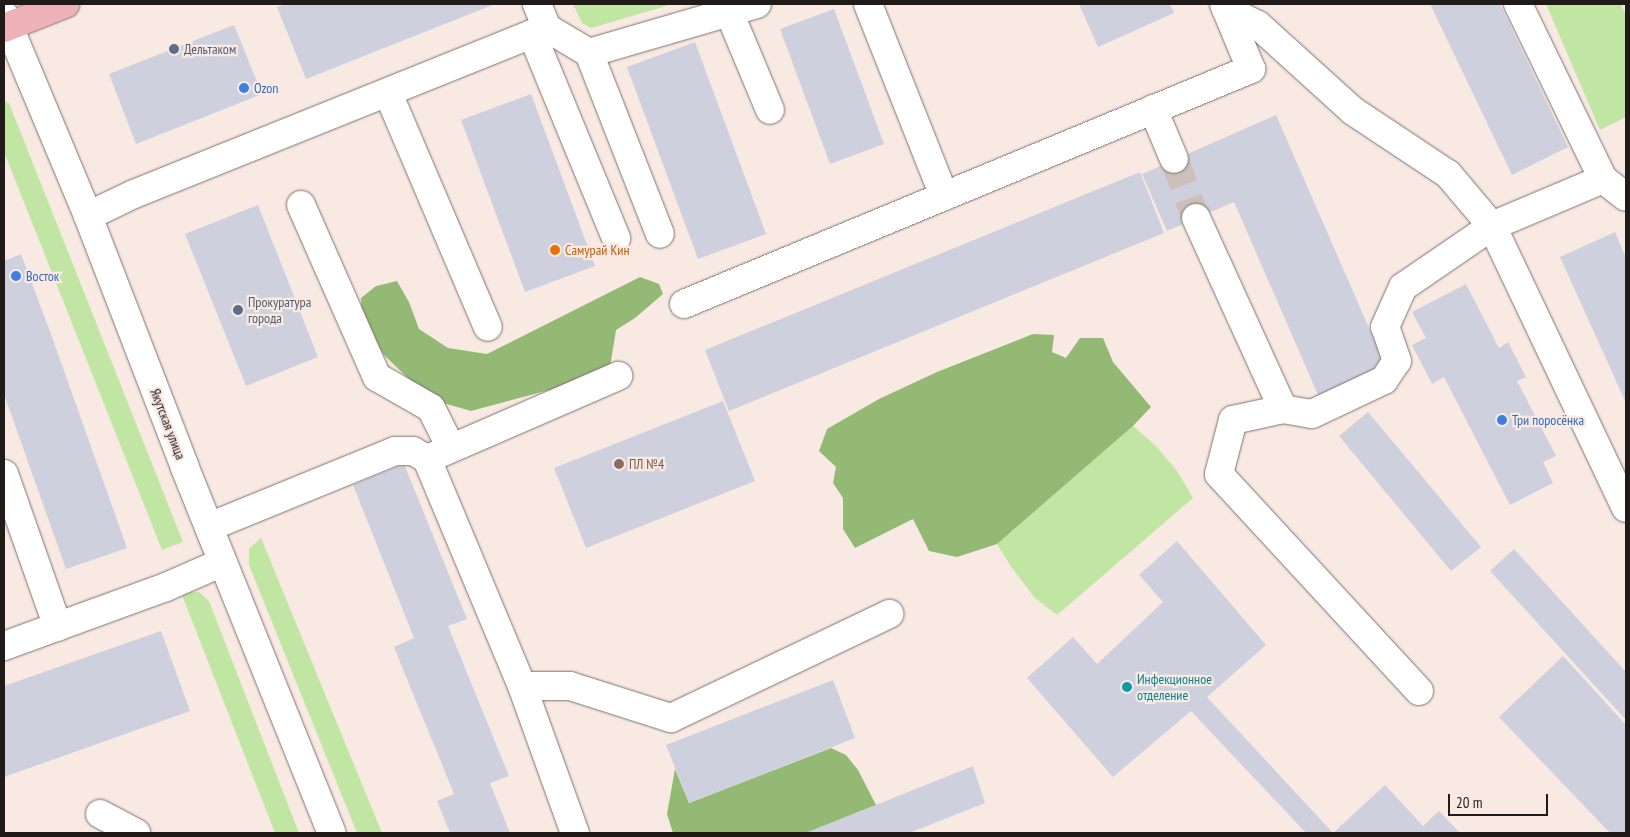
<!DOCTYPE html>
<html>
<head>
<meta charset="utf-8">
<style>
	body { margin:0 }
	#map { position:relative; width:1630px; height:837px; overflow:hidden; background:#f8e9e3; font-family:"PT Sans Narrow",sans-serif }
	div>[style] { position:absolute }
	[style*='--x'] { left:calc(var(--x)*1px); top:calc(var(--y)*1px); width:calc(var(--w)*1px); rotate:calc(var(--a)*1deg) }
	.green>* { inset:0; background:#c1e6a3 }
	.forest>* { inset:0; background:#94b975 }
	.building>* { inset:0; background:#ced0dd }
	.minor-tunnel>* { height:28px; margin-top:-14px; transform-origin:0; background:repeating-linear-gradient(90deg,#cdc0bb 0 28px,transparent 0 42px) }
	.roads { filter:drop-shadow(0 0 1px #7f726d) drop-shadow(0 0 1px #7f726d) }
	.minor>* { height:28px; margin:-14px; padding:0 14px; transform-origin:14px; border-radius:14px; background:#fff }
	.major>* { height:28px; margin:-14px; padding:0 14px; transform-origin:14px; border-radius:14px; background:#ecb2b8 }
	.dots>* { width:14px; height:14px; translate:-50% -50%; box-sizing:border-box; border:2px solid #f8e9e3; border-radius:50% }
	span { translate:-50% -50%; white-space:nowrap; text-align:center; line-height:1.15; -webkit-text-stroke:4.5px #f8e9e3; paint-order:stroke }
	.service-label { font-size:14px; color:#4e5e75 }
	.left { translate:0 -50%; text-align:left }
	.shop-label { font-size:14px; color:#366cbe }
	.food-label { font-size:14px; color:#c56008 }
	.street-label { font-size:14px; color:#201b19 }
	.education-label { font-size:14px; color:#785e54 }
	.culture-label { font-size:14px; color:#0d838f }
	.frame { position:absolute; inset:0; border:5px solid #201b19; pointer-events:none }
	.scale { position:absolute; left:1448px; top:794px; width:100px; height:22px; box-sizing:border-box; border:2px solid #201b19; border-top:0; padding-left:6px; font-size:15px; line-height:18px; white-space:nowrap; color:#201b19; -webkit-text-stroke:4px #f8e9e3; paint-order:stroke }
</style>
</head>
<body>
<div id="map">
	<div class="green">
		<i style="clip-path:polygon(573px 4px,673px 4px,591px 28px,582px 23px)"></i>
		<i style="clip-path:polygon(1546px 4px,1621px 4px,1626px 15px,1626px 117px,1600px 130px)"></i>
		<i style="clip-path:polygon(4px 101px,9px 103px,183px 542px,162px 550px,4px 152px)"></i>
		<i style="clip-path:polygon(1133px 426px,1155px 445px,1177px 471px,1193px 498px,1057px 615px,1034px 597px,1012px 568px,997px 544px)"></i>
		<i style="clip-path:polygon(261px 538px,382px 833px,357px 833px,249px 565px,249px 549px)"></i>
		<i style="clip-path:polygon(191px 592px,199px 592px,209px 601px,299px 833px,275px 833px,182px 595px)"></i>
	</div>
	<div class="forest">
		<i style="clip-path:polygon(640px 277px,659px 284px,663px 294px,635px 318px,616px 330px,610px 367px,553px 389px,471px 411px,440px 402px,411px 381px,384px 355px,362px 319px,361px 298px,376px 286px,397px 281px,409px 302px,419px 329px,448px 348px,487px 354px)"></i>
		<i style="clip-path:polygon(1033px 334px,1054px 335px,1052px 352px,1066px 358px,1080px 338px,1103px 338px,1113px 362px,1151px 407px,1133px 426px,997px 544px,957px 557px,929px 551px,913px 519px,855px 548px,843px 529px,843px 498px,833px 483px,836px 467px,819px 451px,827px 429px,879px 399px,937px 372px)"></i>
		<i style="clip-path:polygon(831px 748px,846px 755px,858px 770px,876px 805px,806px 833px,673px 833px,667px 814px,675px 769px,689px 803px)"></i>
	</div>
	<div class="building">
		<i style="clip-path:polygon(286px 4px,495px 4px,306px 79px,277px 7px)"></i>
		<i style="clip-path:polygon(1079px 4px,1170px 4px,1174px 13px,1098px 47px)"></i>
		<i style="clip-path:polygon(1430px 4px,1500px 4px,1568px 147px,1512px 175px)"></i>
		<i style="clip-path:polygon(834px 9px,884px 144px,830px 164px,780px 29px)"></i>
		<i style="clip-path:polygon(234px 25px,262px 94px,136px 144px,109px 74px)"></i>
		<i style="clip-path:polygon(695px 42px,766px 234px,698px 259px,627px 67px)"></i>
		<i style="clip-path:polygon(531px 94px,595px 266px,525px 292px,461px 120px)"></i>
		<i style="clip-path:polygon(1276px 115px,1386px 367px,1319px 397px,1234px 202px,1167px 231px,1142px 174px)"></i>
		<i style="clip-path:polygon(1140px 172px,1164px 233px,729px 411px,705px 350px)"></i>
		<i style="clip-path:polygon(258px 205px,318px 357px,246px 386px,185px 234px)"></i>
		<i style="clip-path:polygon(1615px 232px,1626px 258px,1626px 403px,1560px 257px)"></i>
		<i style="clip-path:polygon(21px 254px,52px 337px,127px 548px,66px 569px,4px 394px,4px 261px)"></i>
		<i style="clip-path:polygon(1466px 284px,1499px 348px,1508px 342px,1526px 377px,1517px 381px,1556px 456px,1543px 462px,1553px 483px,1510px 505px,1444px 377px,1432px 384px,1412px 345px,1426px 338px,1412px 312px)"></i>
		<i style="clip-path:polygon(723px 401px,755px 481px,586px 548px,554px 468px)"></i>
		<i style="clip-path:polygon(1368px 412px,1481px 547px,1451px 571px,1339px 436px)"></i>
		<i style="clip-path:polygon(404px 464px,467px 619px,448px 626px,509px 776px,490px 783px,510px 833px,450px 833px,437px 801px,454px 794px,394px 647px,414px 638px,353px 485px)"></i>
		<i style="clip-path:polygon(1177px 541px,1266px 645px,1207px 697px,1333px 833px,1306px 833px,1191px 711px,1113px 777px,1027px 678px,1073px 637px,1097px 664px,1163px 602px,1139px 575px)"></i>
		<i style="clip-path:polygon(1514px 549px,1626px 672px,1626px 720px,1490px 571px)"></i>
		<i style="clip-path:polygon(161px 631px,190px 711px,4px 777px,4px 686px)"></i>
		<i style="clip-path:polygon(1563px 656px,1626px 725px,1626px 833px,1610px 833px,1499px 717px)"></i>
		<i style="clip-path:polygon(833px 680px,855px 738px,689px 803px,666px 745px)"></i>
		<i style="clip-path:polygon(973px 766px,985px 803px,909px 833px,806px 833px)"></i>
		<i style="clip-path:polygon(1385px 785px,1423px 826px,1439px 811px,1460px 833px,1333px 833px)"></i>
	</div>
	<div class="minor-tunnel">
		<i style="--x:1174;--y:159;--w:63;--a:69.6"></i>
	</div>
	<div class="roads">
		<div class="minor">
			<i style="--x:868;--y:4;--w:206;--a:68.4"></i>
			<i style="--x:1518;--y:4;--w:195;--a:64.1"></i>
			<i style="--x:1603;--y:179;--w:29;--a:38"></i>
			<i style="--x:1226;--y:9;--w:36;--a:27"></i>
			<i style="--x:1258;--y:25;--w:128;--a:42.2"></i>
			<i style="--x:1353;--y:111;--w:114;--a:33.6"></i>
			<i style="--x:1448;--y:174;--w:68;--a:49.8"></i>
			<i style="--x:1492;--y:226;--w:312;--a:64.6"></i>
			<i style="--x:729;--y:12;--w:106;--a:67.3"></i>
			<i style="--x:4;--y:15;--w:218;--a:67.3"></i>
			<i style="--x:88;--y:216;--w:270;--a:68.9"></i>
			<i style="--x:185;--y:468;--w:393;--a:68.1"></i>
			<i style="--x:547;--y:28;--w:49;--a:30.8"></i>
			<i style="--x:589;--y:53;--w:194;--a:68.6"></i>
			<i style="--x:532;--y:34;--w:221;--a:67.6"></i>
			<i style="--x:589;--y:53;--w:175;--a:-16.3"></i>
			<i style="--x:388;--y:93;--w:254;--a:66.9"></i>
			<i style="--x:1153;--y:109;--w:54;--a:67.2"></i>
			<i style="--x:301;--y:205;--w:188;--a:66.2"></i>
			<i style="--x:377;--y:377;--w:62;--a:29.9"></i>
			<i style="--x:431;--y:408;--w:45;--a:63.4"></i>
			<i style="--x:88;--y:216;--w:51;--a:-25.6"></i>
			<i style="--x:134;--y:194;--w:445;--a:-21.9"></i>
			<i style="--x:547;--y:28;--w:26;--a:-113"></i>
			<i style="--x:1196;--y:218;--w:210;--a:65.5"></i>
			<i style="--x:684;--y:304;--w:614;--a:-22.51"></i>
			<i style="--x:1251;--y:69;--w:70;--a:-112.6"></i>
			<i style="--x:434;--y:456;--w:201;--a:-23.5"></i>
			<i style="--x:4;--y:474;--w:162;--a:70.6"></i>
			<i style="--x:209;--y:527;--w:201;--a:-22.2"></i>
			<i style="--x:395;--y:451;--w:18;--a:0"></i>
			<i style="--x:413;--y:451;--w:16;--a:30"></i>
			<i style="--x:427;--y:459;--w:246;--a:67.3"></i>
			<i style="--x:522;--y:686;--w:156;--a:70.2"></i>
			<i style="--x:4;--y:646;--w:172;--a:-20"></i>
			<i style="--x:166;--y:587;--w:62;--a:-23.7"></i>
			<i style="--x:522;--y:686;--w:48;--a:0"></i>
			<i style="--x:570;--y:686;--w:106;--a:17.6"></i>
			<i style="--x:671;--y:718;--w:242;--a:-25.5"></i>
			<i style="--x:1419;--y:691;--w:295;--a:-132.7"></i>
			<i style="--x:1219;--y:474;--w:56;--a:-75.5"></i>
			<i style="--x:1233;--y:420;--w:51;--a:-12.4"></i>
			<i style="--x:1283;--y:409;--w:29;--a:10"></i>
			<i style="--x:1312;--y:414;--w:80;--a:-25.3"></i>
			<i style="--x:1384;--y:380;--w:23;--a:-56"></i>
			<i style="--x:1397;--y:361;--w:36;--a:-109"></i>
			<i style="--x:1385;--y:327;--w:44;--a:-65.8"></i>
			<i style="--x:1403;--y:287;--w:108;--a:-34.4"></i>
			<i style="--x:1492;--y:226;--w:121;--a:-22.9"></i>
			<i style="--x:100;--y:814;--w:41;--a:27.8"></i>
		</div>
		<div class="major">
			<i style="--x:4;--y:28;--w:66;--a:-21.5"></i>
		</div>
	</div>
	<div class="dots">
		<i style="left:174px;top:49px;background:#5c6f8a"></i>
		<i style="left:244px;top:88px;background:#3f7fe0"></i>
		<i style="left:555px;top:250px;background:#e8710a"></i>
		<i style="left:16px;top:276px;background:#3f7fe0"></i>
		<i style="left:238px;top:310px;background:#5c6f8a"></i>
		<i style="left:1502px;top:420px;background:#3f7fe0"></i>
		<i style="left:619px;top:464px;background:#8d6e63"></i>
		<i style="left:1127px;top:687px;background:#0f9aa8"></i>
	</div>
	<div class="service-label">
		<span class="left" style="left:184px;top:49px">Дельтаком</span>
		<span class="left" style="left:248px;top:310px">Прокуратура<br>города</span>
	</div>
	<div class="shop-label">
		<span class="left" style="left:254px;top:88px">Ozon</span>
		<span class="left" style="left:26px;top:276px">Восток</span>
		<span class="left" style="left:1512px;top:420px">Три поросёнка</span>
	</div>
	<div class="food-label">
		<span class="left" style="left:565px;top:250px">Самурай Кин</span>
	</div>
	<div class="street-label">
		<span style="left:168px;top:424px;rotate:69deg">Якутская улица</span>
	</div>
	<div class="education-label">
		<span class="left" style="left:629px;top:464px">ПЛ №4</span>
	</div>
	<div class="culture-label">
		<span class="left" style="left:1137px;top:687px">Инфекционное<br>отделение</span>
	</div>
	<div class="frame"></div>
	<div class="scale">20 m</div>
</div>
</body>
</html>
